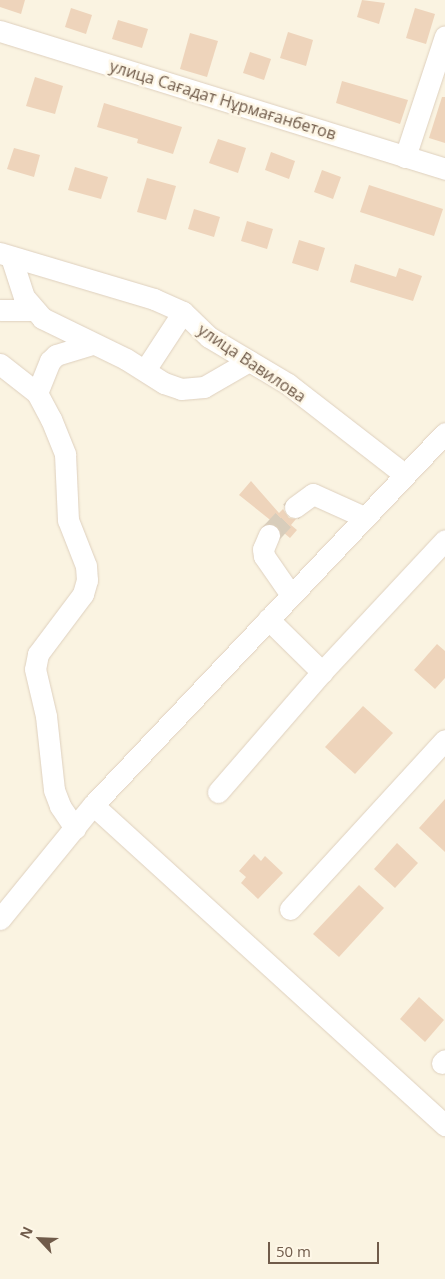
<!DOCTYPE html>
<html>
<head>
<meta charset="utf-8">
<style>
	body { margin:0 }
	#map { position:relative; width:445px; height:1279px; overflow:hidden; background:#faf3e1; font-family:"Open Sans",sans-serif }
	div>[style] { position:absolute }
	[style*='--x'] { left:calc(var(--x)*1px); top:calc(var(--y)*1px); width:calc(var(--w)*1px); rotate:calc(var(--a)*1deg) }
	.building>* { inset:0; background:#eed4bb }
	.minor-tunnel>* { height:21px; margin-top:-10.5px; transform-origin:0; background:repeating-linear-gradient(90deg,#d8cdbb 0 21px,transparent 0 32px) }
	.roads { filter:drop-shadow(0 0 1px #ded0be) drop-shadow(0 0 1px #ded0be) }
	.minor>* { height:21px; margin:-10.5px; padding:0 10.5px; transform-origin:10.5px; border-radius:10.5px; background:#fff }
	span { translate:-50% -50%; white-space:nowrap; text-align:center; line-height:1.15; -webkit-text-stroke:5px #fef7e7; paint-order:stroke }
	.street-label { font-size:16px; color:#705b4a }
	.north { position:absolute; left:15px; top:1214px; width:50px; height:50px; -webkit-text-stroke:4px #fef7e7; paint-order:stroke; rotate:295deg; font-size:14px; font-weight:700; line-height:20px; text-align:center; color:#705b4a }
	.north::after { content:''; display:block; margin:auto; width:18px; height:22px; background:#705b4a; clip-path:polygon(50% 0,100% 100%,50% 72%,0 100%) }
	.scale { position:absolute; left:268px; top:1242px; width:111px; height:22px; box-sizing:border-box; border:2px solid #705b4a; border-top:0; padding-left:6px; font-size:15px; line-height:18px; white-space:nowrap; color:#705b4a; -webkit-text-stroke:4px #fef7e7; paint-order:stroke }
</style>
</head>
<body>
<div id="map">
	<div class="building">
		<i style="clip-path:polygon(0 0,25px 0,21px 14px,0 7px)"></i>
		<i style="clip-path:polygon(362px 0,385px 3px,379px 24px,357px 17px)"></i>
		<i style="clip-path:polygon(71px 8px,92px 15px,86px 34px,65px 27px)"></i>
		<i style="clip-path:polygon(415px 8px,435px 14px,426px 44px,406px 38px)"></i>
		<i style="clip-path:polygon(118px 20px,148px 29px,142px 48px,112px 39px)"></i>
		<i style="clip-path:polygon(288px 32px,313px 40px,306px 66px,280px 58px)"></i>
		<i style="clip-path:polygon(190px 33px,218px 41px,207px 77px,180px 69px)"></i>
		<i style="clip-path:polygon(250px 52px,271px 59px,264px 80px,243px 73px)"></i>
		<i style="clip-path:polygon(35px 77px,63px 86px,55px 114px,26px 106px)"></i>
		<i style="clip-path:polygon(342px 81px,408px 100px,400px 124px,336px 103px)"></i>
		<i style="clip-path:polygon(442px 97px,445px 97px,445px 143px,429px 138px)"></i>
		<i style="clip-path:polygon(104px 103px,182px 127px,173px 154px,137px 143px,138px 139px,97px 127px)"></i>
		<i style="clip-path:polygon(218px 139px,246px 148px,238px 173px,209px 163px)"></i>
		<i style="clip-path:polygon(14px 148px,40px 155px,34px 177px,7px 169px)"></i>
		<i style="clip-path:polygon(271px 152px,295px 161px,289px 179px,265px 170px)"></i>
		<i style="clip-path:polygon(75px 167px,108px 177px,101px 199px,68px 190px)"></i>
		<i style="clip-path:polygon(322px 170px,341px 177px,333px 199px,314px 192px)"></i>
		<i style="clip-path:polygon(147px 178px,176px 186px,166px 220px,137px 212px)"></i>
		<i style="clip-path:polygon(369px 185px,443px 209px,434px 236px,360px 212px)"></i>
		<i style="clip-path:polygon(194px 209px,220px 217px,214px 237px,188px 229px)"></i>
		<i style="clip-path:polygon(247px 221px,273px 229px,267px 249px,241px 241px)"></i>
		<i style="clip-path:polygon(299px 240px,325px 248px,318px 271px,292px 263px)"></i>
		<i style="clip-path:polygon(355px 264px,396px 277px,399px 268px,422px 276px,413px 301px,350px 282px)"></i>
		<i style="clip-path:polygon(251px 481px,279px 513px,283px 509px,289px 518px,296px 519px,291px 525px,297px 530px,290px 538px,284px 533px,281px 535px,279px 527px,239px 495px)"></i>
		<i style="clip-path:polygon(437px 644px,445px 651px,445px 678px,435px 689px,414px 670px)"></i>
		<i style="clip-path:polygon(363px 706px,393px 733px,355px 774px,325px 747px)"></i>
		<i style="clip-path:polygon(445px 799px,445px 852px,419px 828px)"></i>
		<i style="clip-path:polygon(397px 843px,418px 863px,395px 888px,374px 869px)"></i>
		<i style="clip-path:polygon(254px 854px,261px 861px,265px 856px,283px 873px,258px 899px,241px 883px,246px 877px,239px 871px)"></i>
		<i style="clip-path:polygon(359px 885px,384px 908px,339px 957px,313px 934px)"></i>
		<i style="clip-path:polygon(419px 997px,444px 1020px,425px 1042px,400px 1019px)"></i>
	</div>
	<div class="minor-tunnel">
		<i style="--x:269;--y:535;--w:38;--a:-47"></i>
	</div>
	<div class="roads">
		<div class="minor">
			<i style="--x:0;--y:31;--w:466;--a:17.2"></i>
			<i style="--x:405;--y:157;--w:127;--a:-71.7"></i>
			<i style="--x:0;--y:253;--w:161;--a:16.6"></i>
			<i style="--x:154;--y:299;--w:32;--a:24"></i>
			<i style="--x:183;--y:312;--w:36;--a:44"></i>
			<i style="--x:209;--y:337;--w:92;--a:30.7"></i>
			<i style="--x:288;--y:384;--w:147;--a:37.8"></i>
			<i style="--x:11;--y:257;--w:42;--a:72"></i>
			<i style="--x:24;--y:297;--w:28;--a:49"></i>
			<i style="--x:42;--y:318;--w:93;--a:26"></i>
			<i style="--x:126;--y:359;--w:45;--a:32.3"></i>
			<i style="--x:164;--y:383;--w:18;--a:19"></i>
			<i style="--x:181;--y:389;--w:23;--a:-5"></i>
			<i style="--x:204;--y:387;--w:52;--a:-30"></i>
			<i style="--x:0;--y:310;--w:32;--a:0"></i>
			<i style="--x:0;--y:364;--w:47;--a:38.1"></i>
			<i style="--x:37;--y:393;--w:30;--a:62"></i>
			<i style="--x:51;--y:419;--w:38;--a:68"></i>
			<i style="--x:65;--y:454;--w:66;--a:87.4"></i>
			<i style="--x:68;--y:520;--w:49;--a:68.6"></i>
			<i style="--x:86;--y:566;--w:14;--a:86"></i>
			<i style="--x:87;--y:580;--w:15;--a:106"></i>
			<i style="--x:83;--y:594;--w:75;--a:126.9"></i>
			<i style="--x:38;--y:654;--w:15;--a:101"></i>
			<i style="--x:35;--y:669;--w:48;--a:76.8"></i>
			<i style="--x:46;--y:716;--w:74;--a:83.8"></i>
			<i style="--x:54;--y:790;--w:17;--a:69"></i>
			<i style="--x:60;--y:806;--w:27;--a:56"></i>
			<i style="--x:145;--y:370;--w:69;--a:-56.8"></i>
			<i style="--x:37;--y:393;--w:35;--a:-68"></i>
			<i style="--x:50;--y:361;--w:8;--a:-45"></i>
			<i style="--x:56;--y:355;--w:37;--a:-17"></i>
			<i style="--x:295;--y:507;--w:22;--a:-36"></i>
			<i style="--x:313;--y:494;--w:56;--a:24.3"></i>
			<i style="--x:269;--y:535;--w:15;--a:113"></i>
			<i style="--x:263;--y:549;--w:7;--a:82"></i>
			<i style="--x:264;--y:556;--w:47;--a:55.3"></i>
			<i style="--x:268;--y:619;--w:76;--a:44.5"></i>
			<i style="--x:218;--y:792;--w:159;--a:-49.1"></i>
			<i style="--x:322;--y:672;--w:180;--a:-47"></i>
			<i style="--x:93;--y:805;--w:476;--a:42.3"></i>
			<i style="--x:290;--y:909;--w:229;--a:-47.5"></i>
			<i style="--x:0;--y:919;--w:147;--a:-50.8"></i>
			<i style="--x:93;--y:805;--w:512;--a:-46.58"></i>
			<i style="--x:442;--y:1063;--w:4;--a:-45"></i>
		</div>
	</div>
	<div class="street-label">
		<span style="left:223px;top:100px;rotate:17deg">улица Сағадат Нұрмағанбетов</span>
		<span style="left:252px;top:363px;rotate:34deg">улица Вавилова</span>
	</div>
	<div class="north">N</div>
	<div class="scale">50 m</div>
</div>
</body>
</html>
